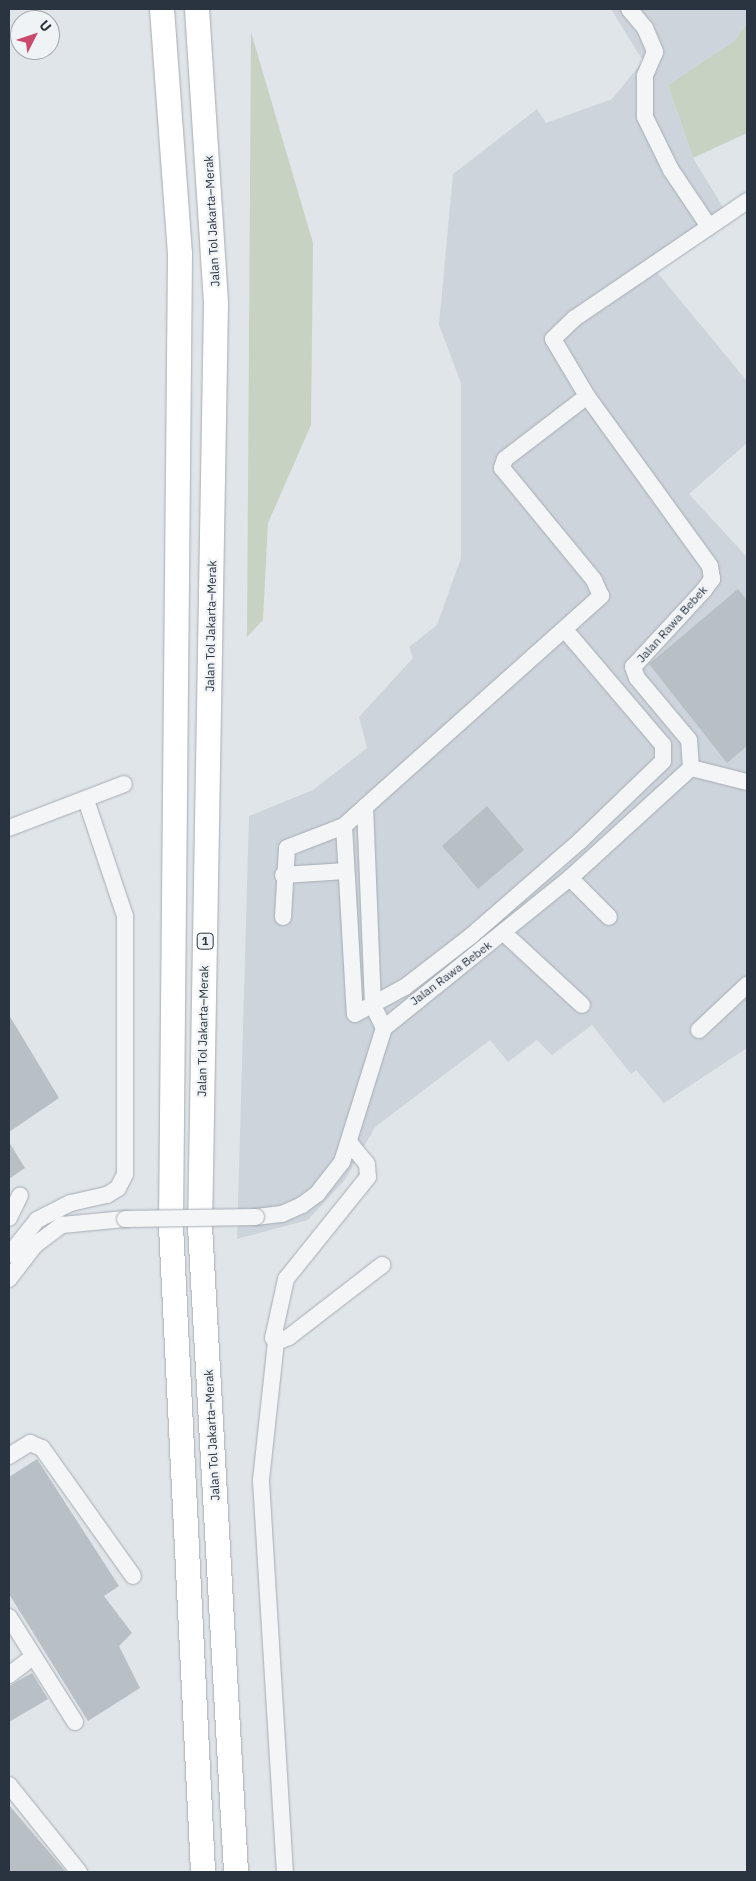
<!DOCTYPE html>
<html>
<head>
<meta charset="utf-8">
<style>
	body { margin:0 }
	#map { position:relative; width:756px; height:1881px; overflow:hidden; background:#e0e5e9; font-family:"IBM Plex Sans",sans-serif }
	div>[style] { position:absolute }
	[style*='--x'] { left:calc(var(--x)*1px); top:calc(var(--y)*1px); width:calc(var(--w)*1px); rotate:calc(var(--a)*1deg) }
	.built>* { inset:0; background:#ced4db }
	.green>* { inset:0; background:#c8d2c2 }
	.building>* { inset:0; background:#b8bfc5 }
	.roads { filter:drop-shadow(0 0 1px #a5acb3) drop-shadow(0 0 1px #a5acb3) }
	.minor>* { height:16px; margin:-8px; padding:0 8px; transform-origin:8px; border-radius:8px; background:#f3f5f7 }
	.highway>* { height:24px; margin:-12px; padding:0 12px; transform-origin:12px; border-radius:12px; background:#fff }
	.bridges { filter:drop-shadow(0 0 1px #a5acb3) drop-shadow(0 0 1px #a5acb3) }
	.minor-bridge>* { height:16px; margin:-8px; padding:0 8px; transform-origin:8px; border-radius:8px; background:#f3f5f7 }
	span { translate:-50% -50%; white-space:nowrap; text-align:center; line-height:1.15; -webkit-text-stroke:4px #f0f3f6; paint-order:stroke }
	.shield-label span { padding:1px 4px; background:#f0f3f6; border:1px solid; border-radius:4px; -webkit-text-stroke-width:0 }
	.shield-label { font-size:11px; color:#293440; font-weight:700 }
	.street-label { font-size:12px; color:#293440 }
	.frame { position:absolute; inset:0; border:10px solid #293440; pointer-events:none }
	.north { position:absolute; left:10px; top:10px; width:50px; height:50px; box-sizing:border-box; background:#f0f3f6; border:1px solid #a0a7ad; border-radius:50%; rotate:49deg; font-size:14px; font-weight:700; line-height:20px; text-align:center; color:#293440 }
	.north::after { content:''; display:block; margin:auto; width:18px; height:22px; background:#c94a6d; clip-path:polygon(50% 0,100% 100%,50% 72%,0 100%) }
</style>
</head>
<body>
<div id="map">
	<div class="built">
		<i style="clip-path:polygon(611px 9px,747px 9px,747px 23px,734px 41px,668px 85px,693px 158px,729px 217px,656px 271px,747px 381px,747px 443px,689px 494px,747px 557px,747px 1048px,664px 1103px,636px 1070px,631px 1074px,592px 1025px,552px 1055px,537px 1040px,508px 1062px,490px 1040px,375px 1127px,345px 1180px,308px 1220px,237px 1239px,249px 816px,313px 790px,367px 748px,359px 717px,413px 658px,409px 647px,437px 625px,461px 558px,461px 383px,439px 325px,453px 174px,537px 109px,546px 123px,612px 99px,643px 61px)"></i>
	</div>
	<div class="green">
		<i style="clip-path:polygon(747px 23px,747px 133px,693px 158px,668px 85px,734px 41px)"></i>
		<i style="clip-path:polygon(251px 32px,313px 243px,311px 425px,268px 523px,263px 620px,247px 637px)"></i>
	</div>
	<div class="building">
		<i style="clip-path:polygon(738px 589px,747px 600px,747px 746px,727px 763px,649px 664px)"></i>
		<i style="clip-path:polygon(487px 806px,524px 850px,478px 889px,442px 846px)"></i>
		<i style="clip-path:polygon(9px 1015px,59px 1098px,9px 1132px)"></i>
		<i style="clip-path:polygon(9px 1142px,25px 1168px,9px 1179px)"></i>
		<i style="clip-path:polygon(37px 1459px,119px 1586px,104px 1596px,132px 1633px,119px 1646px,140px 1688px,88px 1721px,9px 1594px,9px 1477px)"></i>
		<i style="clip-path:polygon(32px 1673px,48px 1699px,9px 1722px,9px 1686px)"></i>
		<i style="clip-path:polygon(9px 1805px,66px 1872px,9px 1872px)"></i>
	</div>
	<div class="roads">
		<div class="minor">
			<i style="--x:629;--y:9;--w:25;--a:50"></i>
			<i style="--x:645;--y:28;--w:26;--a:67"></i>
			<i style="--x:655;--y:52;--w:26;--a:113"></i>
			<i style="--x:645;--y:76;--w:41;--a:90"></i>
			<i style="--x:645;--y:117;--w:59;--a:63.9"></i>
			<i style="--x:671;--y:170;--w:66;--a:56.1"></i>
			<i style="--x:691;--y:768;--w:58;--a:14"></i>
			<i style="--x:365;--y:807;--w:28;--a:138"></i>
			<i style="--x:344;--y:826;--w:188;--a:86.7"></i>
			<i style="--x:355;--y:1014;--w:57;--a:-28.4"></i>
			<i style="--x:405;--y:987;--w:83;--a:-37.7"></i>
			<i style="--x:471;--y:936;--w:145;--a:-41.1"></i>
			<i style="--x:580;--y:841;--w:115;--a:-43.9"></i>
			<i style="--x:663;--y:761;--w:16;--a:-90"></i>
			<i style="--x:663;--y:745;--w:151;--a:-130.4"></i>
			<i style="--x:9;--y:828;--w:123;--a:-20.9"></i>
			<i style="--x:283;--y:875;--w:63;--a:-3.6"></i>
			<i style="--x:570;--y:878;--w:55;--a:45"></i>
			<i style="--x:283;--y:917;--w:69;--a:-86.7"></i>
			<i style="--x:287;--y:848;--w:61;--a:-21.1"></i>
			<i style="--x:504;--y:933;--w:106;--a:42.7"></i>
			<i style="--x:384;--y:1028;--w:25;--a:-116"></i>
			<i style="--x:373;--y:1005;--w:198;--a:-92.3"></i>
			<i style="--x:365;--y:807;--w:317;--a:-41.8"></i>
			<i style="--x:601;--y:596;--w:17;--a:-114"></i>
			<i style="--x:594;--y:580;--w:145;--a:-129.4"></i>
			<i style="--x:502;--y:468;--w:9;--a:-72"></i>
			<i style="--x:505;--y:459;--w:103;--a:-37.5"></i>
			<i style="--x:699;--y:1030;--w:66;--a:-43.2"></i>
			<i style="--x:349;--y:1142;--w:28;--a:51"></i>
			<i style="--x:367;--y:1164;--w:13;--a:86"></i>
			<i style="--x:368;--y:1177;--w:131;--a:128.8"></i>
			<i style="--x:286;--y:1279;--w:60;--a:102.4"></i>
			<i style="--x:273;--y:1338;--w:5;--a:53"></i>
			<i style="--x:276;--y:1342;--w:14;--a:-21"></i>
			<i style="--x:289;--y:1337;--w:118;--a:-37.7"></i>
			<i style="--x:256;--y:1217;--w:26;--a:-7"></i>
			<i style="--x:282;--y:1214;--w:22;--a:-24"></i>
			<i style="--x:302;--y:1205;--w:19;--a:-36"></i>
			<i style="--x:317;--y:1194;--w:41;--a:-52"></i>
			<i style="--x:342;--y:1162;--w:140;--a:-72.6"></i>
			<i style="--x:384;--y:1028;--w:239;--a:-38.9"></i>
			<i style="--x:570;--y:878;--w:164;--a:-42.3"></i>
			<i style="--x:691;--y:768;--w:28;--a:-94"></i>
			<i style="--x:689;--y:740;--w:81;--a:-130"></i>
			<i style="--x:637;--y:678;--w:12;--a:-110"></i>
			<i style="--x:633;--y:667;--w:105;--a:-47.3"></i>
			<i style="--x:704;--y:590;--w:14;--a:-54"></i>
			<i style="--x:712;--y:579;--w:13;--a:-99"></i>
			<i style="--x:710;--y:566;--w:210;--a:-125.9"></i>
			<i style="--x:587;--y:396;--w:66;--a:-120.8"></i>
			<i style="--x:553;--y:339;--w:30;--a:-44"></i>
			<i style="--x:575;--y:318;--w:208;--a:-34.2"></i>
			<i style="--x:9;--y:1218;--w:25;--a:-64"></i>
			<i style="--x:9;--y:1255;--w:45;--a:-51.3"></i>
			<i style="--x:37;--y:1220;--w:38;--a:-27"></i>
			<i style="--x:71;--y:1203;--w:37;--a:-13"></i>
			<i style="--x:107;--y:1195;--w:13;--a:-32"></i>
			<i style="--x:118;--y:1188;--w:16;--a:-63"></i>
			<i style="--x:125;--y:1174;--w:258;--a:-90"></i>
			<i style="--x:125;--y:916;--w:122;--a:-108.6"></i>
			<i style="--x:9;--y:1279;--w:43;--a:-52.6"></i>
			<i style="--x:35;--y:1245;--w:34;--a:-37"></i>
			<i style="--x:62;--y:1225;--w:63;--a:-5.4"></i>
			<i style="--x:276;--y:1342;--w:140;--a:96.2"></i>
			<i style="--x:261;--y:1481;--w:392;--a:86.5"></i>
			<i style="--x:9;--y:1456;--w:25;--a:-32"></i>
			<i style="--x:30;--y:1443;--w:13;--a:23"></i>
			<i style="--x:42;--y:1448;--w:157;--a:54.6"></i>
			<i style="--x:9;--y:1617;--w:124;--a:57.8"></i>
			<i style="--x:9;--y:1675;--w:30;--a:-37"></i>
			<i style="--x:9;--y:1785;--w:112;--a:51.2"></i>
		</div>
		<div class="highway">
			<i style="--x:162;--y:9;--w:246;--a:85.8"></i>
			<i style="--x:180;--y:254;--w:972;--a:90.53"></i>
			<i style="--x:171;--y:1226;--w:647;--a:87.16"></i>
			<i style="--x:197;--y:9;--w:296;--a:86.3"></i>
			<i style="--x:216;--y:304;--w:922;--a:90.99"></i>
			<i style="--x:200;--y:1226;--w:647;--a:86.81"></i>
		</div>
	</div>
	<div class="bridges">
		<div class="minor-bridge">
			<i style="--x:125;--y:1219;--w:131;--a:-0.9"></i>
		</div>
	</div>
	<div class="shield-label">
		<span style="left:205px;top:941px">1</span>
	</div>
	<div class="street-label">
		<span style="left:212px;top:221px;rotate:-93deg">Jalan Tol Jakarta–Merak</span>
		<span style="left:672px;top:624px;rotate:-48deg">Jalan Rawa Bebek</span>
		<span style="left:211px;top:626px;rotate:-89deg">Jalan Tol Jakarta–Merak</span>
		<span style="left:451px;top:973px;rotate:-37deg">Jalan Rawa Bebek</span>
		<span style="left:203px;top:1031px;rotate:-89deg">Jalan Tol Jakarta–Merak</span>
		<span style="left:212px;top:1435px;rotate:-93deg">Jalan Tol Jakarta–Merak</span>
	</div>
	<div class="frame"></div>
	<div class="north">U</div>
</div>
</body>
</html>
